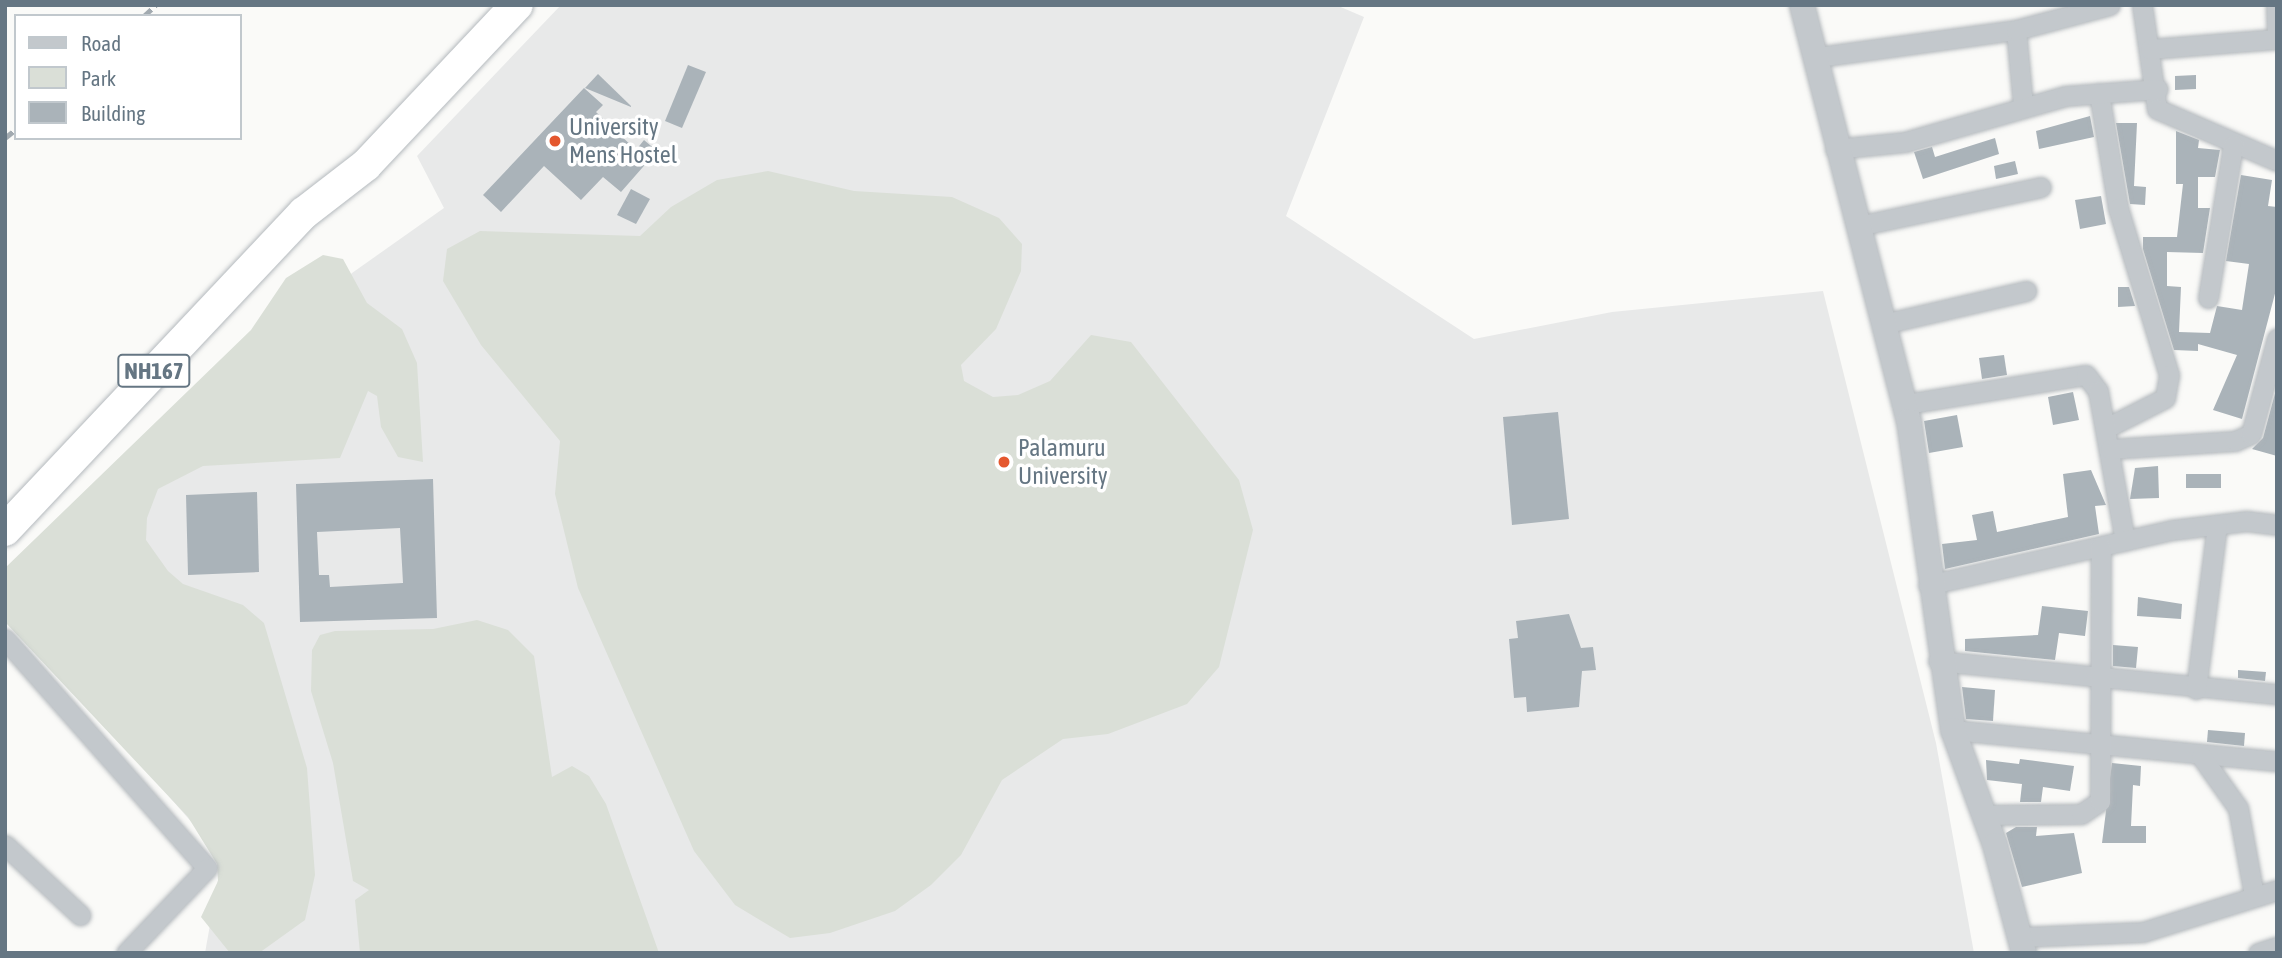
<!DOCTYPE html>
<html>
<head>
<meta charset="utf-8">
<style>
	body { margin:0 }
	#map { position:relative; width:2282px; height:958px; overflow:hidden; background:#fafaf8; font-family:"Asap Condensed",sans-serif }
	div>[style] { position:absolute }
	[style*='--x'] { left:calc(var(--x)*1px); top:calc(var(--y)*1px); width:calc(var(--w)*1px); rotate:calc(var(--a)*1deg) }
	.built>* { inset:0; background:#e8e9e9 }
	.green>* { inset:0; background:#dadfd7 }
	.building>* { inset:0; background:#aab3b9 }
	.roads { filter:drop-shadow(0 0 2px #b4b9bd) drop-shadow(0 0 2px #b4b9bd) }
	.minor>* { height:19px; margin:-9.5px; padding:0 9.5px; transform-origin:9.5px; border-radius:9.5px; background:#c3c8cc }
	.tertiary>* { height:24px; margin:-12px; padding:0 12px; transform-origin:12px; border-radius:12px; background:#c3c8cc }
	.trunk>* { height:32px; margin:-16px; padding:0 16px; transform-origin:16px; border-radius:16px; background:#fff }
	.rail>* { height:5px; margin-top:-2.5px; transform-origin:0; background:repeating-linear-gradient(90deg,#a2aab0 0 10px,transparent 0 15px) }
	.dots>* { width:19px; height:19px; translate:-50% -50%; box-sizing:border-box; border:4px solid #fff; border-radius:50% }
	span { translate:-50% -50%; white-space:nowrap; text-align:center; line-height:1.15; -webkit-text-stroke:7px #fff; paint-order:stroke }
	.shield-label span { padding:2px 5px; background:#fff; border:2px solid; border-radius:5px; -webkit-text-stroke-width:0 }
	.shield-label { font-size:23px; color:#657683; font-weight:700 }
	.poi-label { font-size:24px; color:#657683 }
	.left { translate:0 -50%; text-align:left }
	.frame { position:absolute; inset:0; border:7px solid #657683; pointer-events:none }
	.legend { position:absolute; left:14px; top:14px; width:228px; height:126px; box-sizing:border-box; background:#fff; border:2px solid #c1c8cd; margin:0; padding:9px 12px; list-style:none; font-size:21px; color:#657683 }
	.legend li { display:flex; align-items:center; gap:14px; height:35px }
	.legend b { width:35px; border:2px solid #c1c8cd }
</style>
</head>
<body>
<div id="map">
	<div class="built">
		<i style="clip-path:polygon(561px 5px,1336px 5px,1364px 17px,1286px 216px,1474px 339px,1612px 312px,1823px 291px,1936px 743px,1974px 953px,205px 953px,222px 857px,5px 609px,5px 584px,352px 273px,444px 208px,417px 156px)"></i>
	</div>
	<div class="green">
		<i style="clip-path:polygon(768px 171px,854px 191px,952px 197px,999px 218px,1022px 244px,1021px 271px,996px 329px,961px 365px,964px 381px,993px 397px,1018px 395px,1050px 381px,1091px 335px,1131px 342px,1239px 480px,1253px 530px,1219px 667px,1187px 704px,1108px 734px,1063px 739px,1002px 780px,961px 855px,931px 885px,895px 911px,830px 933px,790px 938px,735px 905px,694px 851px,578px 588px,555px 494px,560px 441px,481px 345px,443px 281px,447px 249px,480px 231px,640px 236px,671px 207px,717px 180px)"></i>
		<i style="clip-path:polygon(323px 255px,343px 259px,367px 303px,402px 329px,417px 363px,423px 462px,398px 457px,381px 427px,377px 396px,368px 391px,340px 458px,203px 466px,158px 489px,147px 518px,146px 540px,168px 571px,183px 584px,243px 605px,264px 623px,307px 768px,315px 875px,305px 920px,259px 953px,230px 953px,201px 917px,218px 881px,217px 864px,188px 817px,5px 622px,5px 568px,251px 330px,286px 278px)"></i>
		<i style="clip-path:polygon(477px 620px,508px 630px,534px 656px,552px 777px,572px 766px,589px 776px,606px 804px,659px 953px,360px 953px,355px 900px,369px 890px,353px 881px,333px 763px,311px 691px,312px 650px,320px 635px,335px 631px,433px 629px)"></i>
	</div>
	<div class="building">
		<i style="clip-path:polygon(688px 65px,706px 72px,682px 128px,665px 121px)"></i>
		<i style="clip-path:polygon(598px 74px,631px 106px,631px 107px,585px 88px)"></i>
		<i style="clip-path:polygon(2196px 75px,2196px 89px,2175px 90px,2175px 76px)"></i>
		<i style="clip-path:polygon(584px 88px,603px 105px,596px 112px,636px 150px,644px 140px,657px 151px,621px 192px,603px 177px,581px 200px,544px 166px,501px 212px,483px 195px)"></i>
		<i style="clip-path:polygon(2090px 116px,2094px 137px,2039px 149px,2036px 131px)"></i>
		<i style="clip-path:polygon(2116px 123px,2137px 123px,2134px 186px,2146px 187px,2145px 205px,2130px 204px)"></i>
		<i style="clip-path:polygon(2176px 131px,2199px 140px,2198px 148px,2220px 150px,2215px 177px,2198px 177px,2198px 208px,2210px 208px,2203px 253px,2167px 252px,2167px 286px,2181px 287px,2179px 332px,2210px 333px,2217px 306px,2242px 310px,2249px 264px,2226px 261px,2241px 175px,2272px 180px,2268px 206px,2277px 207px,2277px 286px,2242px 419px,2213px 410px,2237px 355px,2198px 344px,2198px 351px,2174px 350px,2143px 249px,2143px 237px,2177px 237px,2183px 184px,2176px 184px)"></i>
		<i style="clip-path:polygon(1995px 138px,1999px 154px,1923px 179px,1914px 152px,1932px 147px,1935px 157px)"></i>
		<i style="clip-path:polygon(2015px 161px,2018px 174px,1996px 179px,1994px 166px)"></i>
		<i style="clip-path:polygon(631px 189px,650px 199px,636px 224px,617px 215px)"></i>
		<i style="clip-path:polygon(2101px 196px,2106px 224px,2080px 229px,2075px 200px)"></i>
		<i style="clip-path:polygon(2118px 287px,2129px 287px,2135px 306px,2118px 307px)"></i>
		<i style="clip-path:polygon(2004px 355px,2007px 375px,1982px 379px,1979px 358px)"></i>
		<i style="clip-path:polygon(2277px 386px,2277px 456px,2252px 449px,2263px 438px)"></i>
		<i style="clip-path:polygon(2073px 392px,2079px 420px,2053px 425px,2048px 397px)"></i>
		<i style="clip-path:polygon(1558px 412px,1569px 519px,1512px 525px,1503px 417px)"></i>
		<i style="clip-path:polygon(1957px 415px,1963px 447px,1929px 453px,1924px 421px)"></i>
		<i style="clip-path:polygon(2158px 466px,2159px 498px,2130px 499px,2135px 468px)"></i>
		<i style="clip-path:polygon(2091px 470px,2106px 505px,2095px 506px,2099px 534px,1945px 569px,1942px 544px,1977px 540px,1972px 515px,1993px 511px,1997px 532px,2068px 517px,2063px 474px)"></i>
		<i style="clip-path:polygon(2186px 474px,2221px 474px,2221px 488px,2186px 488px)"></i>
		<i style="clip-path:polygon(evenodd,433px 479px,437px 618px,300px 622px,296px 484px,433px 479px,400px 528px,403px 583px,330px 587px,329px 575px,319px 575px,317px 532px,400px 528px)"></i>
		<i style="clip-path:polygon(257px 492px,259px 572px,188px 575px,186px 495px)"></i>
		<i style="clip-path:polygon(2138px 597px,2182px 604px,2181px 619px,2137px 616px)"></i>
		<i style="clip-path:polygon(2042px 606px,2088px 611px,2085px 636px,2059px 633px,2055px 660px,1965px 651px,1965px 639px,2038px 635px)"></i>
		<i style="clip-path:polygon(1569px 614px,1581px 648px,1593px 647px,1596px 670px,1582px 671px,1579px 707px,1527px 712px,1526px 697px,1514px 698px,1509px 639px,1518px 638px,1516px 621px)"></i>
		<i style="clip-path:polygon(2113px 645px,2138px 647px,2136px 668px,2113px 666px)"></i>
		<i style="clip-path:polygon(2238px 670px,2266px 672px,2265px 681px,2238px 678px)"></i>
		<i style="clip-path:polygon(1962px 687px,1995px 690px,1993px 721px,1966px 719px)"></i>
		<i style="clip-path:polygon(2208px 730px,2245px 733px,2244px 746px,2207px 742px)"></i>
		<i style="clip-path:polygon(2020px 759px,2074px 766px,2070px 791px,2043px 787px,2041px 802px,2020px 802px,2022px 784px,1987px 780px,1986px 760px,2019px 764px)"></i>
		<i style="clip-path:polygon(2112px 763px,2141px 766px,2140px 786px,2133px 785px,2131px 826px,2146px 826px,2146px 843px,2102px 843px)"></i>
		<i style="clip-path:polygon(2016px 827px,2037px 827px,2036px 836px,2074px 833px,2082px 873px,2022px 887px,2006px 833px)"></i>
	</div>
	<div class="roads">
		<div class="minor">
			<i style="--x:2142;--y:5;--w:105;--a:81.8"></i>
			<i style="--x:2157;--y:109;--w:131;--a:23.4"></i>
			<i style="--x:2276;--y:5;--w:26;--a:88"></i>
			<i style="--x:2016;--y:30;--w:76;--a:84.7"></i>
			<i style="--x:2150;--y:49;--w:127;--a:-4.5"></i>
			<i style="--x:1818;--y:57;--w:200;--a:-7.8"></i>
			<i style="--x:2016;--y:30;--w:97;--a:-14.9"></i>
			<i style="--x:2099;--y:93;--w:117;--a:80.6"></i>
			<i style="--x:2118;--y:208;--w:175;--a:73"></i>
			<i style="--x:2169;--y:375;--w:23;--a:100"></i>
			<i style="--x:2165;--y:398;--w:66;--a:153"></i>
			<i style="--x:1835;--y:149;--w:70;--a:-5.7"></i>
			<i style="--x:1905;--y:142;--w:166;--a:-16"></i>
			<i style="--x:2065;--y:96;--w:93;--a:-4.3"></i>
			<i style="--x:1858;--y:226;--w:187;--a:-12"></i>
			<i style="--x:2208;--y:298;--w:155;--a:-80.7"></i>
			<i style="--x:1887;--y:323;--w:143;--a:-13"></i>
			<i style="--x:1906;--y:404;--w:182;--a:-9.2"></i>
			<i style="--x:2086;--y:375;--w:20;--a:53"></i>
			<i style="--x:2098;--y:391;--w:152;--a:79.8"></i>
			<i style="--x:2110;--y:449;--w:125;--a:-3.7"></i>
			<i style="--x:2235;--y:441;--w:17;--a:-24"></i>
			<i style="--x:2251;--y:434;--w:99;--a:-74.8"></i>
			<i style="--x:1928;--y:585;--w:250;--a:-12.7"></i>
			<i style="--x:2172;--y:530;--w:75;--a:-6.9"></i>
			<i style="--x:2246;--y:521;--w:31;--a:7"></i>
			<i style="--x:5;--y:639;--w:305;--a:48.6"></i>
			<i style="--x:207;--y:868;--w:117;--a:133.6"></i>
			<i style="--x:1938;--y:661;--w:341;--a:5.6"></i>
			<i style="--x:2196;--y:689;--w:165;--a:-82.7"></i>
			<i style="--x:1953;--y:730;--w:325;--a:5.5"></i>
			<i style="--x:2201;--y:756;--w:64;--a:54.6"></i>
			<i style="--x:2238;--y:808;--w:88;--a:79.6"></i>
			<i style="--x:1984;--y:815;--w:97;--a:-0.6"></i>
			<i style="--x:2081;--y:814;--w:23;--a:-34"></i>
			<i style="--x:2100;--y:801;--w:254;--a:-89.8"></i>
			<i style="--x:5;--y:845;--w:103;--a:43"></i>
			<i style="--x:2021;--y:937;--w:122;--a:-2.3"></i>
			<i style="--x:2143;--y:932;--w:140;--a:-17.4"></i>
			<i style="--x:2258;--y:953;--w:20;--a:-18"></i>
		</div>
		<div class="tertiary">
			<i style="--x:1802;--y:5;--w:430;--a:75.6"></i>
			<i style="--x:1909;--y:421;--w:312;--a:81.9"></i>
			<i style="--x:1953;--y:730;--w:122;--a:69.9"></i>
			<i style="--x:1995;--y:845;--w:112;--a:75"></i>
		</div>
		<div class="trunk">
			<i style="--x:5;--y:530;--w:436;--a:-46.7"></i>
			<i style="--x:304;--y:213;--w:78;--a:-37.7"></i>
			<i style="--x:366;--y:165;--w:220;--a:-46.7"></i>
		</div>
	</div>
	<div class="rail">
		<i style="--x:144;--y:16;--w:16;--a:-43"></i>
		<i style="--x:5;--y:138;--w:14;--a:-39"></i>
	</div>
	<div class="dots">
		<i style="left:555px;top:141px;background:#e4572e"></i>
		<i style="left:1004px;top:462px;background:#e4572e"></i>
	</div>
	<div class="shield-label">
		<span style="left:154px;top:371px">NH167</span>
	</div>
	<div class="poi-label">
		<span class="left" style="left:569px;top:141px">University<br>Mens Hostel</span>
		<span class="left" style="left:1018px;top:462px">Palamuru<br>University</span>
	</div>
	<div class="frame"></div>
	<ul class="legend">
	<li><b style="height:9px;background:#c3c8cc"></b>Road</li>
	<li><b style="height:19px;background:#dadfd7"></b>Park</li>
	<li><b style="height:19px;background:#aab3b9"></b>Building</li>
	</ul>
</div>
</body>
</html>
